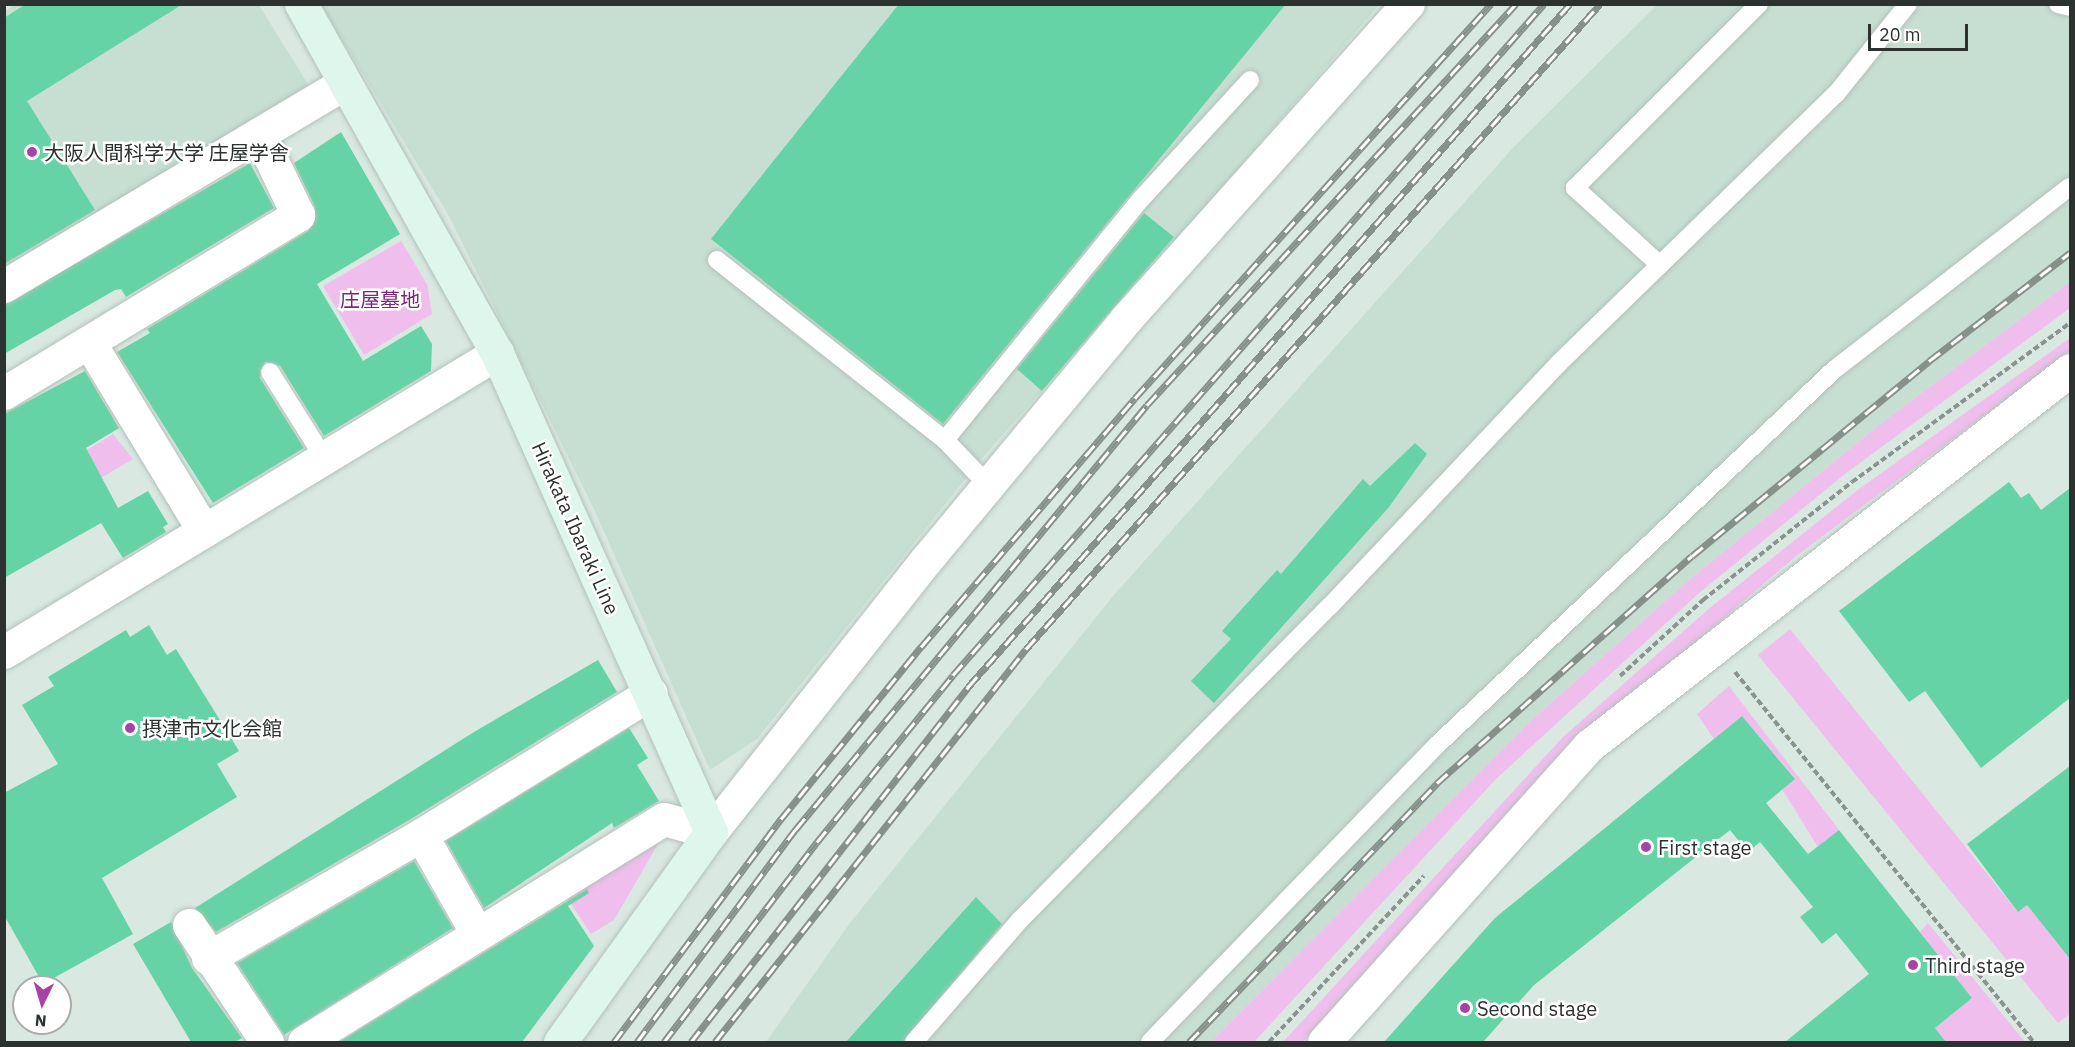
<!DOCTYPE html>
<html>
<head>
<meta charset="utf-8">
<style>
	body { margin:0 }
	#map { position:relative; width:2075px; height:1047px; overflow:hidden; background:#d9e8e1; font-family:"IBM Plex Sans","Noto Sans JP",sans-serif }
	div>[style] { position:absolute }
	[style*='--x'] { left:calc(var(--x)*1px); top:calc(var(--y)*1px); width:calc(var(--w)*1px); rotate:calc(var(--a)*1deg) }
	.built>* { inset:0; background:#c7ded3 }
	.green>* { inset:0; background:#efbeec }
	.building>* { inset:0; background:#65d3a6 }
	.path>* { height:4px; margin-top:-2px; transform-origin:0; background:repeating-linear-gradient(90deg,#8a948f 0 6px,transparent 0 9px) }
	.roads { filter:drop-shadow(0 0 2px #b2c1ba) drop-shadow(0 0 2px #b2c1ba) }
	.service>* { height:18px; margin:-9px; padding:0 9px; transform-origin:9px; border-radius:9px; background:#fff }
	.minor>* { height:33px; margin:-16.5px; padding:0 16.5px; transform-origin:16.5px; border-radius:16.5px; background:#fff }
	.tertiary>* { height:33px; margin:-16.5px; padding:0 16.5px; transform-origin:16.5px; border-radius:16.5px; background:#fff }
	.secondary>* { height:33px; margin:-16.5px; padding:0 16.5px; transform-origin:16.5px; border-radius:16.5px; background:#def6ec }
	.rail>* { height:7px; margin-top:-3.5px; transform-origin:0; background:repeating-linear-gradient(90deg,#fff 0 14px,#86918c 0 28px); box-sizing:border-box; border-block:2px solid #86918c }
	.dots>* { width:16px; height:16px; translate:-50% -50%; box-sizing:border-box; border:3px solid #fff; border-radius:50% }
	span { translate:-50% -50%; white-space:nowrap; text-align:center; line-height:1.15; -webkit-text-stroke:5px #fff; paint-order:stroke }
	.poi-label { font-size:20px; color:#2c322f }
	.left { translate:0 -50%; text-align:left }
	.park-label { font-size:20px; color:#792778 }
	.street-label { font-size:20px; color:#2c322f }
	.frame { position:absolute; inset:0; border:6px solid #2c322f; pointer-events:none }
	.north { position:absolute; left:12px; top:975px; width:60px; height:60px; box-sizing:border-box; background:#fff; border:2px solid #abadac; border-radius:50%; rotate:185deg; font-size:16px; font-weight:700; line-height:24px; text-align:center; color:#2c322f }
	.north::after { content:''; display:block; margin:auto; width:21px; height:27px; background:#a842a6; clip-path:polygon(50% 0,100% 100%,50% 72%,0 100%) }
	.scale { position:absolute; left:1868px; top:24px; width:100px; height:27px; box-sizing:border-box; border:3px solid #2c322f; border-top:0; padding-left:8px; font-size:18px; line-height:21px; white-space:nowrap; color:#2c322f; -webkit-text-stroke:4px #fff; paint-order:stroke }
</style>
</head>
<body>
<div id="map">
	<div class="built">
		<i style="clip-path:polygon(16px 4px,259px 5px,309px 86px,5px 273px,4px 12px)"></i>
		<i style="clip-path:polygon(321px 5px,1379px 5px,1175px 242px,982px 458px,757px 739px,710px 770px,593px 507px,449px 216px)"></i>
		<i style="clip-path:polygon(1657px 5px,2070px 5px,2070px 282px,1883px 422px,1688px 581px,1533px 719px,1211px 1042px,766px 1042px,850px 923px,1114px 595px,1512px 149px)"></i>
	</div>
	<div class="green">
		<i style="clip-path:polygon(401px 241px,427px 284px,432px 314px,364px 355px,323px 286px)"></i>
		<i style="clip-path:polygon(2070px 282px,2070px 308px,1845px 474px,1699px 593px,1496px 779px,1254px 1042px,1211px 1042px,1533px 719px,1688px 581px,1883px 422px)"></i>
		<i style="clip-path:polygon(2070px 338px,2070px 351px,1796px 556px,1588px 734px,1303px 1042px,1283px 1042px,1563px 737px,1711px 607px,1859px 489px)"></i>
		<i style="clip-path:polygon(113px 434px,133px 459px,14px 529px,5px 501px)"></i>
		<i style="clip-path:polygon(1790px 629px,2017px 911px,2027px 905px,2070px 959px,2070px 1014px,2058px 1023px,1758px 655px)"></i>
		<i style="clip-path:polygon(1729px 686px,1839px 830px,1818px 847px,1782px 789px,1795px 778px,1742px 716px,1714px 739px,1697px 714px)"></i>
		<i style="clip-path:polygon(662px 837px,614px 920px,591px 934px,564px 893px)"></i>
		<i style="clip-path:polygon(1928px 923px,2025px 1042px,1946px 1042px,1935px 1028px,1972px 998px,1920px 932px)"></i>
	</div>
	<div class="building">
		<i style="clip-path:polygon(26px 4px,183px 4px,27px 101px,95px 210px,4px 264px,4px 18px)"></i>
		<i style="clip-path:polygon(899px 4px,1286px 4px,943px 424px,711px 239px)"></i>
		<i style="clip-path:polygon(341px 132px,400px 234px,317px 284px,363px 361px,421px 326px,432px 344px,431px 371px,324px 436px,280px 366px,265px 362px,260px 378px,304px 448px,213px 503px,117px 352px,150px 333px,147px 329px,308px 231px,314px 224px,315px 207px,294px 163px)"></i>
		<i style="clip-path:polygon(250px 163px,274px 208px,126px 297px,121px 289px,115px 290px,4px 354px,4px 305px)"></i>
		<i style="clip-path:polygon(1144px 213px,1174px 237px,1042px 391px,1017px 369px)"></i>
		<i style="clip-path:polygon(85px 371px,119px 428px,86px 448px,118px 508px,148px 491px,168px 524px,163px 527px,166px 532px,123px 558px,101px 523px,4px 578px,4px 414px)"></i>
		<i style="clip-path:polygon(1415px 443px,1427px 454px,1389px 507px,1214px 703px,1191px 681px,1231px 639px,1222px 631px,1277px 570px,1281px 574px,1363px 479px,1370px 486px)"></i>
		<i style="clip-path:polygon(2009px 482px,2021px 498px,2029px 493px,2041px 510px,2070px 488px,2070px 698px,1981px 768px,1925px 691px,1909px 702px,1839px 611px)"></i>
		<i style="clip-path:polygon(149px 625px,167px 655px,176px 649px,239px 751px,217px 764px,237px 797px,102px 878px,133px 934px,43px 984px,4px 915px,4px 793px,58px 764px,22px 705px,54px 686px,48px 677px,126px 630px,130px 637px)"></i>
		<i style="clip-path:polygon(598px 660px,617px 692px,411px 819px,216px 932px,195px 908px,474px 732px)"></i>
		<i style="clip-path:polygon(1742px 716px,1795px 779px,1766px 803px,1808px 854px,1839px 830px,1972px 998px,1935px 1028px,1946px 1042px,1785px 1042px,1869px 974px,1836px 933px,1822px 944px,1800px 917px,1813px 907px,1760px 842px,1748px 852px,1730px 830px,1534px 985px,1483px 1042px,1384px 1042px,1495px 918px)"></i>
		<i style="clip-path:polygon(629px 728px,648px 758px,637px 765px,659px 801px,614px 828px,612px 823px,484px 908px,446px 841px)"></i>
		<i style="clip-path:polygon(2070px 766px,2070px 959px,2027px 905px,2018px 912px,1967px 844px)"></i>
		<i style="clip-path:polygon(414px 861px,453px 928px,284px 1035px,237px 963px)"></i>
		<i style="clip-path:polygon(587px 889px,589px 893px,568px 906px,594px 946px,522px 1042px,339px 1042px)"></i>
		<i style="clip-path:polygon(976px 897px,1002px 924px,903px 1042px,846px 1042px)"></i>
		<i style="clip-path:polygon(171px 922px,192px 968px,242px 1038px,235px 1042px,191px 1042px,133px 944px)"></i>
	</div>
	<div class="path">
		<i style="--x:1735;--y:672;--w:476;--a:51.1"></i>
		<i style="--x:1620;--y:676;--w:113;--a:-42.5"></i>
		<i style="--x:1703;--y:600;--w:190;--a:-38.4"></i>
		<i style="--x:1852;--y:482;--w:270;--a:-36.1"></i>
		<i style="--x:1269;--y:1042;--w:227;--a:-47"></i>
	</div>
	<div class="roads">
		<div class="service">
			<i style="--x:2058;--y:4;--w:12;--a:14"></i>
			<i style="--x:717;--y:260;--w:290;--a:38.3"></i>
			<i style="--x:945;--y:440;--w:312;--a:-50.9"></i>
			<i style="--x:1142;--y:198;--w:160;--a:-47.5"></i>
			<i style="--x:1660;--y:265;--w:115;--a:-137.8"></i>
			<i style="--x:1575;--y:188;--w:260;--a:-45"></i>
			<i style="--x:270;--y:372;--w:102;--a:57.9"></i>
			<i style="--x:945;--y:440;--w:62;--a:46.3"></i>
			<i style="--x:914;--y:1042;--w:162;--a:-49"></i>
			<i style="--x:1020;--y:920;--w:441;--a:-45.4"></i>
			<i style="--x:1330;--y:606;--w:332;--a:-46.7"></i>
			<i style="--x:1558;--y:364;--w:388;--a:-44.2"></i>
			<i style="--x:1836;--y:94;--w:115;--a:-51.3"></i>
			<i style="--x:1150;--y:1042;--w:414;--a:-46"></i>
			<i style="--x:1438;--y:744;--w:546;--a:-43.37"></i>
			<i style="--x:1835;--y:369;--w:297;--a:-37.8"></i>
		</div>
		<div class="minor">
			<i style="--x:4;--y:286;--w:395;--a:-30.8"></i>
			<i style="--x:89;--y:342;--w:221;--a:58.7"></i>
			<i style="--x:4;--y:393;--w:344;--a:-31.2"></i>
			<i style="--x:298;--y:215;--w:90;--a:-115.7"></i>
			<i style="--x:4;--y:652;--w:577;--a:-31.24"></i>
			<i style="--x:421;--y:835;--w:113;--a:60.3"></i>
			<i style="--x:189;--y:925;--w:141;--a:56.3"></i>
			<i style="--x:208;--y:958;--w:246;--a:-30"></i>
			<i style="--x:421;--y:835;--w:270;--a:-31.7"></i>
			<i style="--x:304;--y:1042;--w:423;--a:-31.8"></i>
			<i style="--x:664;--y:819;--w:49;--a:15.5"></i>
			<i style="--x:711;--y:832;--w:347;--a:-51.7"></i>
			<i style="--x:926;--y:560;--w:313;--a:-50.3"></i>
			<i style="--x:1126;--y:319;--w:423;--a:-48.2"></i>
		</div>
		<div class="tertiary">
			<i style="--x:1324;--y:1042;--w:399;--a:-48.2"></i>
			<i style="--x:1590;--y:745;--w:609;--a:-38"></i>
		</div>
		<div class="secondary">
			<i style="--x:301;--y:4;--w:400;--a:60.7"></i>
			<i style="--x:497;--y:353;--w:525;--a:65.93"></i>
			<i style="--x:711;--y:832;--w:259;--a:125.7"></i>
		</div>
	</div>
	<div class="rail">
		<i style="--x:614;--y:1042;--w:279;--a:-53.2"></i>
		<i style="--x:781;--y:819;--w:222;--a:-50.9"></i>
		<i style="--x:921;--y:647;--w:328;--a:-49.3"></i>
		<i style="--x:1135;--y:398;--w:531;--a:-47.9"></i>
		<i style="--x:637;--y:1042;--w:266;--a:-53.3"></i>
		<i style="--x:796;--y:829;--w:550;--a:-50.38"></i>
		<i style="--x:1147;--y:405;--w:545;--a:-47.38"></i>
		<i style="--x:664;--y:1042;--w:252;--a:-52.6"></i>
		<i style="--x:817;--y:842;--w:215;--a:-50.8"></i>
		<i style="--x:953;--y:675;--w:894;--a:-48.63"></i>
		<i style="--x:691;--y:1042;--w:450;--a:-52"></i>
		<i style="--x:968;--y:687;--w:910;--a:-48.61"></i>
		<i style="--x:715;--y:1042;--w:501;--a:-51.64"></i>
		<i style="--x:1026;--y:649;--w:863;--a:-48.33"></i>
		<i style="--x:1189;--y:1042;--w:359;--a:-46.2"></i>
		<i style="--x:1437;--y:783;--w:341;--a:-41.7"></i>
		<i style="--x:1692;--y:556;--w:307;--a:-39.4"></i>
		<i style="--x:1929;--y:361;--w:178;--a:-37.5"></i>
	</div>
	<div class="dots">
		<i style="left:32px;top:152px;background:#a842a6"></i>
		<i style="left:130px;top:728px;background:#a842a6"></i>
		<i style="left:1646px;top:847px;background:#a842a6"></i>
		<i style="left:1913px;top:965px;background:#a842a6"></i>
		<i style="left:1465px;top:1008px;background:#a842a6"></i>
	</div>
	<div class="poi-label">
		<span class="left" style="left:44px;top:152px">大阪人間科学大学 庄屋学舎</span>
		<span class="left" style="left:142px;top:728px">摂津市文化会館</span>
		<span class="left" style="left:1658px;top:847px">First stage</span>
		<span class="left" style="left:1925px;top:965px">Third stage</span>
		<span class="left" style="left:1477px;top:1008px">Second stage</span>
	</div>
	<div class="park-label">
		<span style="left:380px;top:299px">庄屋墓地</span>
	</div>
	<div class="street-label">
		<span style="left:576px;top:528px;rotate:66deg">Hirakata Ibaraki Line</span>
	</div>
	<div class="frame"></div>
	<div class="north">N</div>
	<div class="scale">20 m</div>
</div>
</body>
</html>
